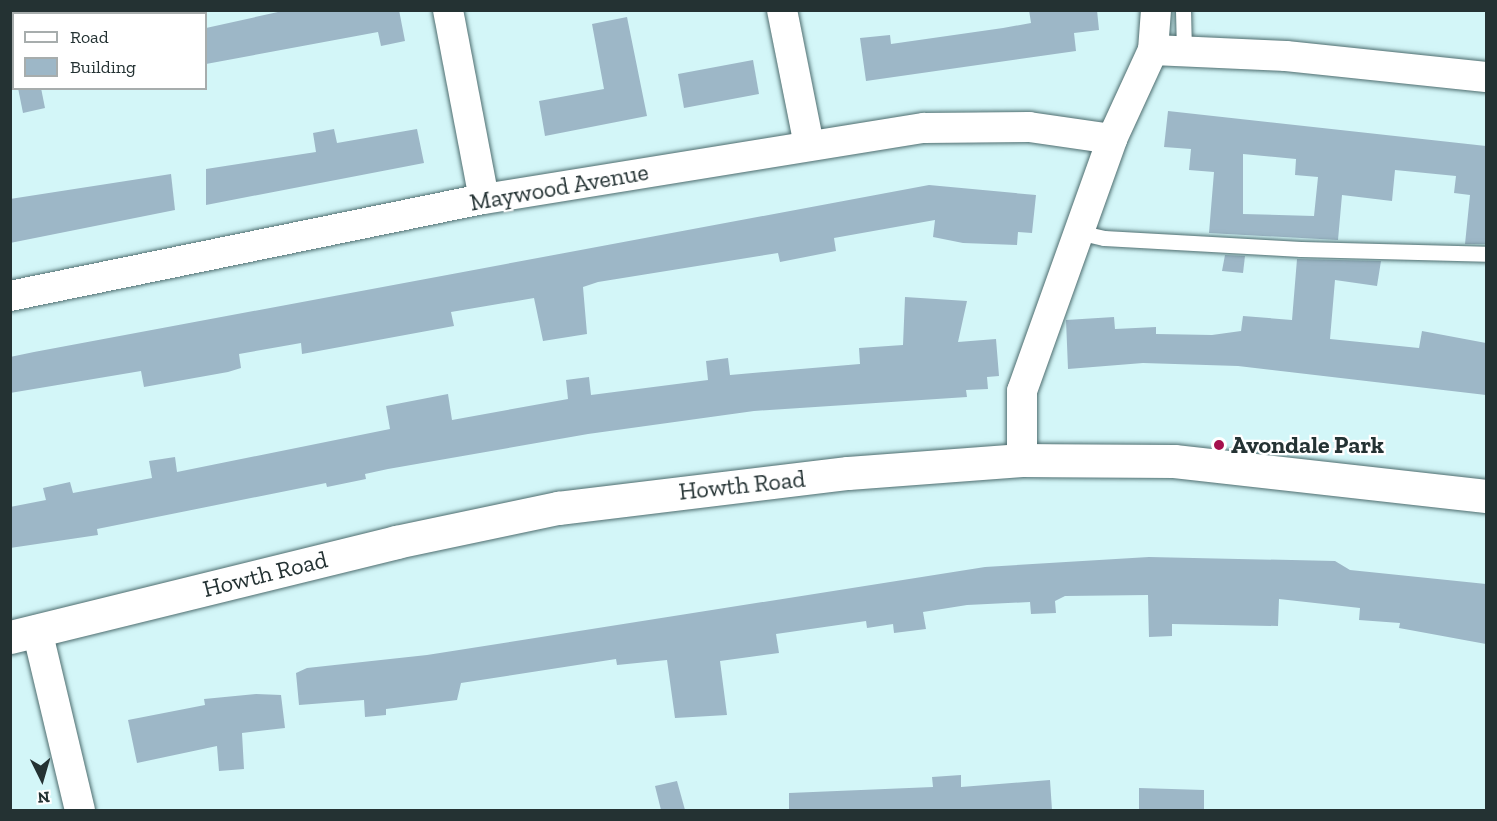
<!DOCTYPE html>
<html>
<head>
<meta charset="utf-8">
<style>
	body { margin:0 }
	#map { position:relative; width:1497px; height:821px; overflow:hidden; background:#d3f6f8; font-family:"Zilla Slab",serif }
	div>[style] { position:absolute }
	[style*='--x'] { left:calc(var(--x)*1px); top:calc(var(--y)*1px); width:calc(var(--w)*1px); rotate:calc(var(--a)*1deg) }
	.building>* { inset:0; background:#9db7c7 }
	.roads { filter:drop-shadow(0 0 2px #4e6d6f) drop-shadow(0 0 2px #4e6d6f) }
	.service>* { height:15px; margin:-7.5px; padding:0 7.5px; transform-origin:7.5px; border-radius:7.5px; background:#fff }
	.minor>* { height:30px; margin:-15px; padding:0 15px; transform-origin:15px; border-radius:15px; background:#fff }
	.secondary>* { height:33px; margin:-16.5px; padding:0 16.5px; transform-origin:16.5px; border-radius:16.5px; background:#fff }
	.dots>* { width:16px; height:16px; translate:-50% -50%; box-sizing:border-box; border:3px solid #fff; border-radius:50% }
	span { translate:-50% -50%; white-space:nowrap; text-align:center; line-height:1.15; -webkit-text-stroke:4.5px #fff; paint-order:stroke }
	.street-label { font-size:24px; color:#243233 }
	.poi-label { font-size:24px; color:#243233; font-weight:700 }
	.left { translate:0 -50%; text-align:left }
	.frame { position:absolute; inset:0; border:12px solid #243233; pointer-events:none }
	.legend { position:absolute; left:12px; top:12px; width:195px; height:78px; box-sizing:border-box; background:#fff; border:2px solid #a7adad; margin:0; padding:8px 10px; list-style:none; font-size:18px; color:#243233 }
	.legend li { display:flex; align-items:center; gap:12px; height:30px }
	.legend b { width:30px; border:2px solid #a7adad }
	.north { position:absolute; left:12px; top:749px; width:60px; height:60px; -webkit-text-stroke:4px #fff; paint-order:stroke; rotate:175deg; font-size:16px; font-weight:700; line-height:24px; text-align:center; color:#243233 }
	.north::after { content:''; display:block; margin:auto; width:21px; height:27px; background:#243233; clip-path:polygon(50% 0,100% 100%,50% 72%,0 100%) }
</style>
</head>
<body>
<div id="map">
	<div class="building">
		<i style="clip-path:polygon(287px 10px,399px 10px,405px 41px,381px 46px,378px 32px,206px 64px,206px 28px)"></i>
		<i style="clip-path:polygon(1029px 10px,1097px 10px,1099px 30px,1074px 33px,1076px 51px,866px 81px,860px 38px,890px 35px,891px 44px,1003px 28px,1031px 23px)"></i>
		<i style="clip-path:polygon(627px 17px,647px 116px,545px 136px,539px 101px,604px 89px,592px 24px)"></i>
		<i style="clip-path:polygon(753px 60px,759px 94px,684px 108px,678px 74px)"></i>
		<i style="clip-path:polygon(18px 88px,41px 88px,45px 108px,23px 113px)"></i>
		<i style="clip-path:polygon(evenodd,1168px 111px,1486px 146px,1486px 244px,1465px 244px,1470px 195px,1454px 193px,1456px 176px,1395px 170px,1392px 201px,1342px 195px,1338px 240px,1209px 233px,1214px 172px,1189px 170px,1191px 149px,1164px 147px,1168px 111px,1243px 154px,1296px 159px,1295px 175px,1318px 177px,1314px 216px,1243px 214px,1243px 154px)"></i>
		<i style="clip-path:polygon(334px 129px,337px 143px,417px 129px,424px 163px,206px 205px,206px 169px,316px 152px,313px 133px)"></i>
		<i style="clip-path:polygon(171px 174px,175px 210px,10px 243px,10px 199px)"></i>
		<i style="clip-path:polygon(929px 185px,1036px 195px,1032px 233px,1018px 232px,1017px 245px,963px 243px,933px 237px,935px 220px,834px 238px,836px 251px,780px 262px,778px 253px,598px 282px,583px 287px,587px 334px,543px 341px,534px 298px,451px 312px,454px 326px,302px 354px,301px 343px,239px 354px,241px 368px,228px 372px,144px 387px,141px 371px,10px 393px,10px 357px,34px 352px)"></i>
		<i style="clip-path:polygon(1225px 255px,1245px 256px,1243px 273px,1222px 271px)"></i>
		<i style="clip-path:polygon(1297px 259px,1381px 261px,1377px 286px,1335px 280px,1330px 339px,1419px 348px,1422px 331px,1486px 343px,1486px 395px,1238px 366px,1143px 363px,1068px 369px,1066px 320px,1114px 317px,1115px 329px,1156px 327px,1156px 334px,1212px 335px,1241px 331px,1243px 316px,1292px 320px)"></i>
		<i style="clip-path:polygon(905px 297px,967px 301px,958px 342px,996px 339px,999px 376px,987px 377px,988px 389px,966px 390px,967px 397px,754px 411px,588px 434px,388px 469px,365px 474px,366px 479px,327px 487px,326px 483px,97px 529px,98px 535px,10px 548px,10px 507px,46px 500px,43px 488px,70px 482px,73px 493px,152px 478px,149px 461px,175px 457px,177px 472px,390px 429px,386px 406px,448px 394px,452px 420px,568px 399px,566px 380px,589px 377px,591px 395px,708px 380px,706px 361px,728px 358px,730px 375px,860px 364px,859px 348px,903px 345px)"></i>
		<i style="clip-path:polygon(1149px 557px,1335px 561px,1350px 570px,1486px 584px,1486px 644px,1399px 628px,1400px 623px,1359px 620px,1360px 608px,1279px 599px,1278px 626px,1172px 624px,1172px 636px,1149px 637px,1148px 595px,1065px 596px,1055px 601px,1056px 613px,1031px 614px,1030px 602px,967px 605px,923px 612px,926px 629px,894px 633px,893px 624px,867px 628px,866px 621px,776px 634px,779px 653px,720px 661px,727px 715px,675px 718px,667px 660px,617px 665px,616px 659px,461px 683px,457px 700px,386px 709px,386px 715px,365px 717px,364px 700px,299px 705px,296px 673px,307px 668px,427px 655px,985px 567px)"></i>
		<i style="clip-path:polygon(256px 694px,281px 695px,285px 728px,242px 733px,244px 769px,219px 771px,217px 746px,137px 763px,128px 720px,205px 705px,204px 699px)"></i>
		<i style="clip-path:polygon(961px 775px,961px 787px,1050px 780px,1052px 810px,789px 810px,789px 793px,933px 787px,932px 777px)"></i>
		<i style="clip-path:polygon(677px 781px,685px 810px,661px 810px,655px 786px)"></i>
		<i style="clip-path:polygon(1139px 788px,1204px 790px,1204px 810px,1139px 810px)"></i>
	</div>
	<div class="roads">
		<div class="service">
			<i style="--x:1183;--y:10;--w:42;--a:88.6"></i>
			<i style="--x:1078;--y:232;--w:27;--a:13"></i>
			<i style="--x:1104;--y:238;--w:197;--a:3.2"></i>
			<i style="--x:1301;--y:249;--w:185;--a:1.5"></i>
		</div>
		<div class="minor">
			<i style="--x:448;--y:10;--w:192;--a:79.2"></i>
			<i style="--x:782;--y:10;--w:138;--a:78.7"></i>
			<i style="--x:1153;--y:50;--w:133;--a:2.6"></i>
			<i style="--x:1286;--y:56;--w:201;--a:6"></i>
			<i style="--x:10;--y:296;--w:484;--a:-11.6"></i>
			<i style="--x:484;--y:199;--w:446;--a:-9.2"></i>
			<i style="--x:924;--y:128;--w:105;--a:-0.5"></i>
			<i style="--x:1029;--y:127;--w:84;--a:8.2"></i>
			<i style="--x:1022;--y:460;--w:69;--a:-90"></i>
			<i style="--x:1022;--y:391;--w:268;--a:-70.3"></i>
			<i style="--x:1112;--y:139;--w:98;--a:-65.3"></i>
			<i style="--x:1153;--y:50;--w:40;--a:-85.7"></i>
			<i style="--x:37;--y:630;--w:185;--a:76.6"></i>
		</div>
		<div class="secondary">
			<i style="--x:10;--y:637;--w:398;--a:-13.8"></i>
			<i style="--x:396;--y:542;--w:166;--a:-11.9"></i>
			<i style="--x:558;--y:508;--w:292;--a:-6.9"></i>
			<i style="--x:848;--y:473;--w:174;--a:-4.3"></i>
			<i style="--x:1022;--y:460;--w:152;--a:0.4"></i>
			<i style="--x:1174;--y:461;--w:314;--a:6.4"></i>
		</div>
	</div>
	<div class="dots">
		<i style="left:1219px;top:445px;background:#a5114d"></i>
	</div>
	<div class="street-label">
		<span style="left:559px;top:187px;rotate:-10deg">Maywood Avenue</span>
		<span style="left:742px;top:485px;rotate:-6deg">Howth Road</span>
		<span style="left:265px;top:574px;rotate:-14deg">Howth Road</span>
	</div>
	<div class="poi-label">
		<span class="left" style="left:1231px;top:445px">Avondale Park</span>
	</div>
	<div class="frame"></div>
	<ul class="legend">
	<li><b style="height:8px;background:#fff"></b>Road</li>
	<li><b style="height:16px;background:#9db7c7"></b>Building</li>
	</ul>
	<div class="north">N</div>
</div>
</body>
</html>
